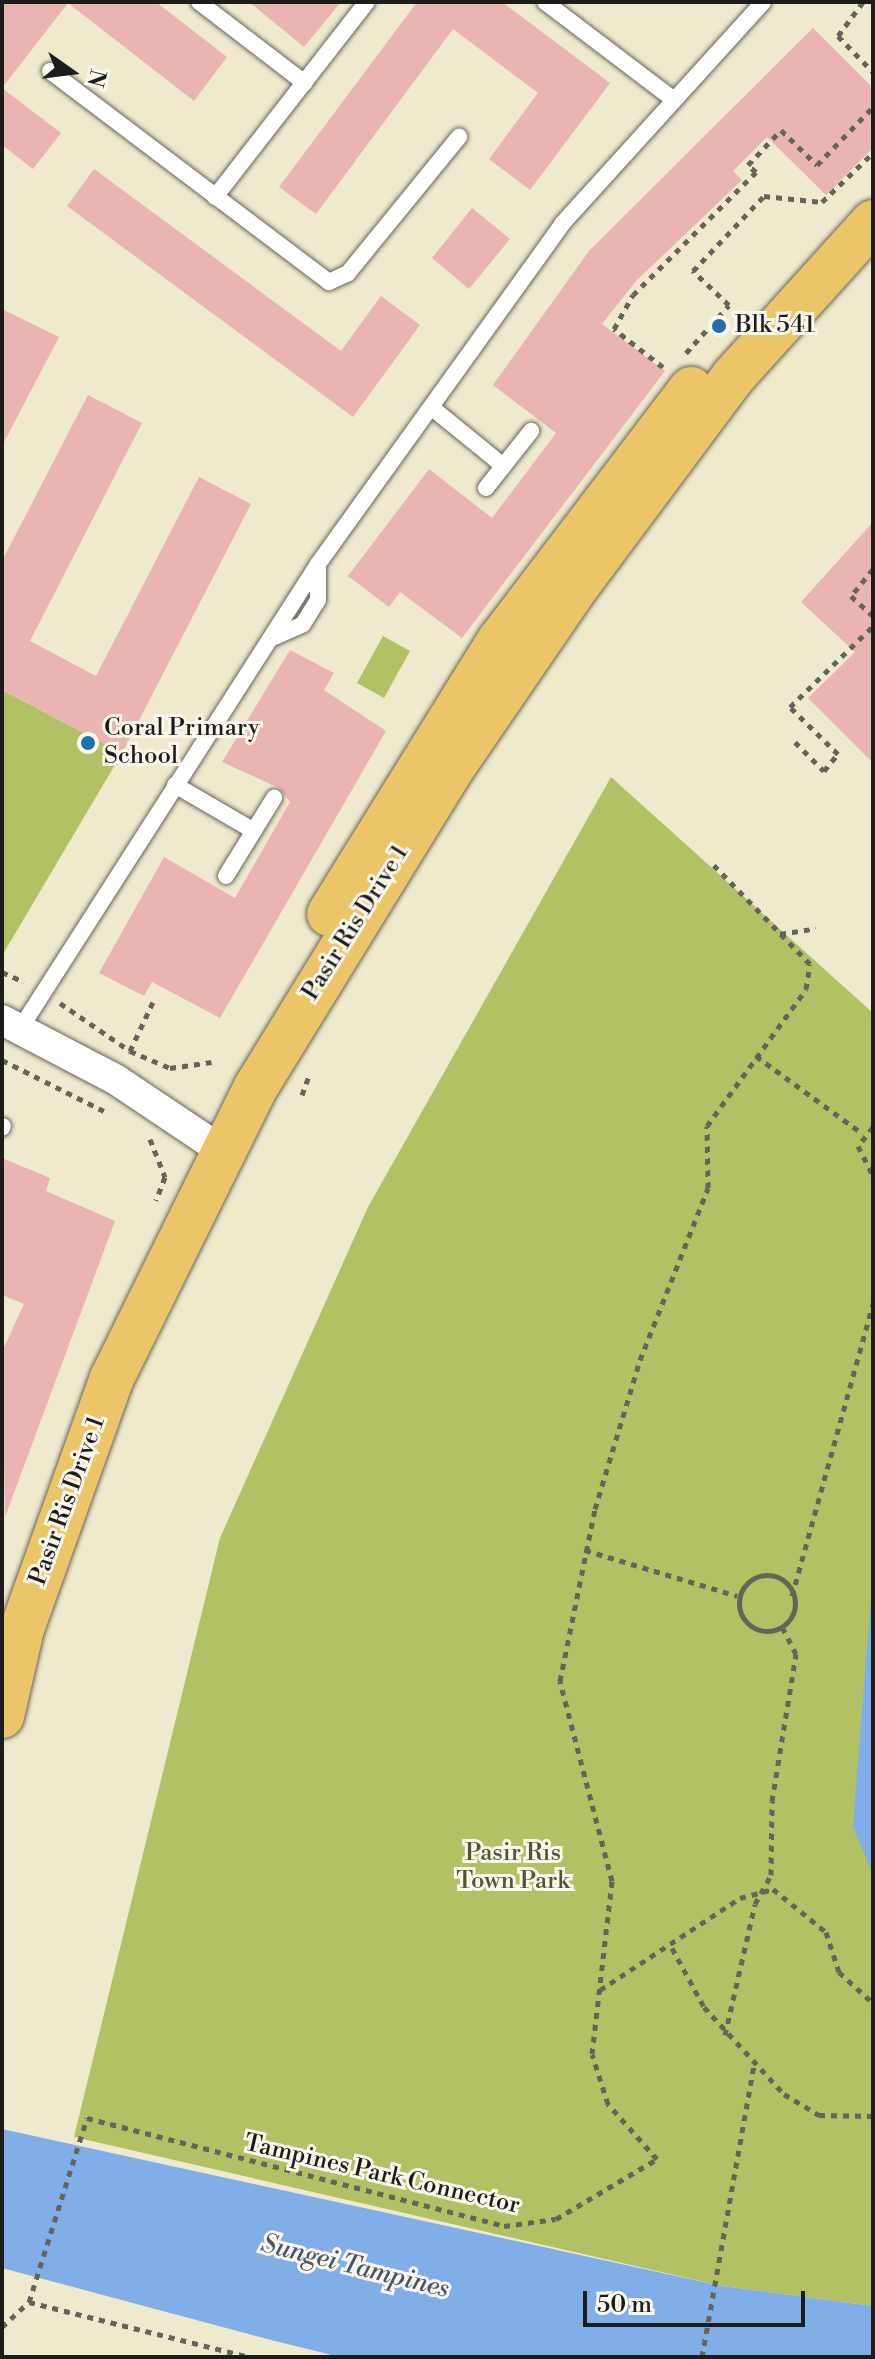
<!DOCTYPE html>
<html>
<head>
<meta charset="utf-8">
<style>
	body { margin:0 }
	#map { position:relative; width:875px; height:2359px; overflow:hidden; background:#efe9cd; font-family:"Libre Bodoni",serif }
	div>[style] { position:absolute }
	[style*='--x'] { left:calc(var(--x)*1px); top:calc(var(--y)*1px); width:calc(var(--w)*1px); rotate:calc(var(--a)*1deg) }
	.green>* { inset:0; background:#b2c163 }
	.water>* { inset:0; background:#7faee9 }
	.building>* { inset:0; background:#eab4b2 }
	.path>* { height:5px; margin-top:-2.5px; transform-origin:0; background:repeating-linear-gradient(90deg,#66645a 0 6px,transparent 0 12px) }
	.path>.ring { margin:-2.5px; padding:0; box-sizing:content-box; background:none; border:5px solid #66645a; border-radius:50% }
	.roads { filter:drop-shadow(0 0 2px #66645a) drop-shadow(0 0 2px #66645a) }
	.service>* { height:16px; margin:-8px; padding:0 8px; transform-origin:8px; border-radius:8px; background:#fff }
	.minor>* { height:30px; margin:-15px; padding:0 15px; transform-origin:15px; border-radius:15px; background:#fff }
	.primary>* { height:44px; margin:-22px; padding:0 22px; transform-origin:22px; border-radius:22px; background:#edc569 }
	.dots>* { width:22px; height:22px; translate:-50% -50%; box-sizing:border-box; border:4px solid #fbf7ec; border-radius:50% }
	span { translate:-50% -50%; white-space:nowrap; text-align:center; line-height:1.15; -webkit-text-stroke:6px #fbf7ec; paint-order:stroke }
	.poi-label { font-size:24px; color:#1c1c1c }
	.left { translate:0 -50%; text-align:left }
	.street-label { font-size:24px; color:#1c1c1c }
	.park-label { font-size:24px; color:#505635 }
	.water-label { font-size:26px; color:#44566e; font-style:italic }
	.frame { position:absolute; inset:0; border:4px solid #1c1c1c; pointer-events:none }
	.north { position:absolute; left:32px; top:32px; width:80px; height:80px; -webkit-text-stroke:6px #fbf7ec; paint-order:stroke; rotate:104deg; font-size:22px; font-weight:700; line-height:32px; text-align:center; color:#1c1c1c }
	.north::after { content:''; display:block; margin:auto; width:28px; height:36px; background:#1c1c1c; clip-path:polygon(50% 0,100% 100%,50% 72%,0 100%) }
	.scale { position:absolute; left:583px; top:2291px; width:222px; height:36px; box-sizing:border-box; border:4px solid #1c1c1c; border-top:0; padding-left:10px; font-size:24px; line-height:28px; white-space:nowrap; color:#1c1c1c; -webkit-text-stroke:6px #fbf7ec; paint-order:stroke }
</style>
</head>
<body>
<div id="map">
	<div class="green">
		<i style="clip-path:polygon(383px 636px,410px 651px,384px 698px,357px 683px)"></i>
		<i style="clip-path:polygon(2px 690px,122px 753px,3px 954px,2px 953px)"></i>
		<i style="clip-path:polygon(611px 777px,873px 1013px,873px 2306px,722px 2286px,74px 2137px,220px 1538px,368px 1207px)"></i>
	</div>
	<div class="water">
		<i style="clip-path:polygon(873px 1572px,873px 1875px,853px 1826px)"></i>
		<i style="clip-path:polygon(2px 2129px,722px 2286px,873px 2306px,873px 2357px,340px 2357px,275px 2341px,2px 2268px)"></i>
	</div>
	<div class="building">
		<i style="clip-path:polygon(2px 2px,156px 2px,227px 57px,194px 101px,68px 3px,2px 88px,61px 133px,33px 169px,2px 145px)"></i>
		<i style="clip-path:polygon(249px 2px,341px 2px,304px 47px)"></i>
		<i style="clip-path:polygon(417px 2px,502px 2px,610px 83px,530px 190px,489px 159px,538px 93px,453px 29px,316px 214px,279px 187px)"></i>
		<i style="clip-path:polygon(813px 28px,873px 88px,873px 148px,826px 195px,767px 137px,733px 171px,742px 180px,636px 281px,602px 324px,665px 371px,462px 638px,400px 592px,389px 607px,348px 576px,429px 469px,492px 518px,556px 433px,493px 385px,589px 251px)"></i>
		<i style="clip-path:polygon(94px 169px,341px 351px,381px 296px,420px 325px,353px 417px,67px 206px)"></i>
		<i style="clip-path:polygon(472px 208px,510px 239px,469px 289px,432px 258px)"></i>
		<i style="clip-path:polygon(2px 309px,59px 337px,2px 446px)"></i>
		<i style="clip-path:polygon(88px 395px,142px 423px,30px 641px,96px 676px,199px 477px,251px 504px,122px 753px,2px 690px,2px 561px)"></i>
		<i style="clip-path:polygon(873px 522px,873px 763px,808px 698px,855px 652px,801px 602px)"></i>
		<i style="clip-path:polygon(290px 650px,334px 673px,324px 690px,386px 731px,220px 1018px,152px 982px,144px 996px,99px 973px,164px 857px,235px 898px,290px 802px,279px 788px,222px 762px)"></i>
		<i style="clip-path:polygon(2px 1158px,50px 1178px,46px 1191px,115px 1221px,5px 1517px,2px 1352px,24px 1304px,2px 1295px)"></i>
	</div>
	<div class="path">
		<i style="--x:863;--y:2;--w:42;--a:126.3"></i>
		<i style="--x:838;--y:36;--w:50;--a:45.8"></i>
		<i style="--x:686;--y:353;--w:64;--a:-48.1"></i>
		<i style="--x:729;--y:305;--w:50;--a:-136.6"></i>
		<i style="--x:693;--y:271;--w:103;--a:-46.6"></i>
		<i style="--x:764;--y:196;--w:58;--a:5.9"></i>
		<i style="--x:822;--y:202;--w:71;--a:-43.9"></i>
		<i style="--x:663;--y:367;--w:62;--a:-142.2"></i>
		<i style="--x:614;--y:329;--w:39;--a:-61"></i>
		<i style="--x:633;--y:295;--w:174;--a:-45"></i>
		<i style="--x:756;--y:172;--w:11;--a:-139"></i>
		<i style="--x:748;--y:165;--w:48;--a:-46.7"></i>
		<i style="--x:781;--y:130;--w:50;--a:44.2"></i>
		<i style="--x:817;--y:165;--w:81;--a:-46"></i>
		<i style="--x:873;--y:569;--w:35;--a:129"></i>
		<i style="--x:851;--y:596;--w:30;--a:42"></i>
		<i style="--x:795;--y:742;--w:41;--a:45"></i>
		<i style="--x:824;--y:771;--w:22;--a:-51"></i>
		<i style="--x:838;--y:754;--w:67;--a:-135.6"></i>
		<i style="--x:790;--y:707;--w:116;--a:-44.3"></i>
		<i style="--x:780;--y:934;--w:36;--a:-9"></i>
		<i style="--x:2;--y:972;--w:24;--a:24"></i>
		<i style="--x:60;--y:1003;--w:85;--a:34.4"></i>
		<i style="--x:130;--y:1051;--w:43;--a:23"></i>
		<i style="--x:170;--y:1068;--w:42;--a:-8.1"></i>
		<i style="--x:130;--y:1051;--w:54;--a:-64.9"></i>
		<i style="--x:756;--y:1056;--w:132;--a:36.1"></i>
		<i style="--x:2;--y:1060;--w:119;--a:26.6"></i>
		<i style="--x:302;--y:1095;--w:23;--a:-70"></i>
		<i style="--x:873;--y:1127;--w:24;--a:128"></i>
		<i style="--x:858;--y:1146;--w:34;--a:63"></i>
		<i style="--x:150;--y:1139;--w:41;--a:68.5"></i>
		<i style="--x:165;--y:1177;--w:25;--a:111"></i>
		<i style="--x:585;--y:1550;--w:159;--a:16.8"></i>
		<i class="ring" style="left:739px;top:1575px;width:51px;height:51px"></i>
		<i style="--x:792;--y:1596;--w:304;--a:-74.5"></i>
		<i style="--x:672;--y:1948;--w:67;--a:61.5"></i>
		<i style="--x:704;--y:2007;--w:118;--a:47.4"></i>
		<i style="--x:784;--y:2094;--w:41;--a:31"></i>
		<i style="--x:819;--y:2115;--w:54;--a:1.1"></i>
		<i style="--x:600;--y:1990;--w:168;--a:-33.3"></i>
		<i style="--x:740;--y:1898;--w:34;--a:-15"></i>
		<i style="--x:773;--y:1889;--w:68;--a:39.1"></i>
		<i style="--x:826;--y:1932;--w:42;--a:72"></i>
		<i style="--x:839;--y:1972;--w:46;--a:42.4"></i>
		<i style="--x:725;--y:2035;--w:134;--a:-77.1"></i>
		<i style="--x:755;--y:1904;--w:33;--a:-61"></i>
		<i style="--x:771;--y:1875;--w:74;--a:-89.2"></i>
		<i style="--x:772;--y:1801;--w:149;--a:-80.7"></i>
		<i style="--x:796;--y:1654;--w:33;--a:-117"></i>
		<i style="--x:29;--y:2302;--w:227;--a:14"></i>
		<i style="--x:2;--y:2327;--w:37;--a:-43"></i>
		<i style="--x:29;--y:2302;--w:193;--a:-72.5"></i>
		<i style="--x:87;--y:2118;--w:431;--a:14.5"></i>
		<i style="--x:504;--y:2226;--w:52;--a:-7.7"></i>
		<i style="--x:556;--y:2219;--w:117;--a:-30.7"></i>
		<i style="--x:657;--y:2159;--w:74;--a:-131.7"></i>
		<i style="--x:608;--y:2104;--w:52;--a:-107.7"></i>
		<i style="--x:592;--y:2054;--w:174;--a:-83.4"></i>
		<i style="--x:612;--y:1881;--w:207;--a:-104.6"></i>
		<i style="--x:560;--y:1681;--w:176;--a:-78.5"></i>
		<i style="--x:595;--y:1509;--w:156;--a:-73.2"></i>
		<i style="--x:640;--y:1360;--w:185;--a:-68.4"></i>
		<i style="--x:708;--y:1188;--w:62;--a:-90.9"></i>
		<i style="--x:707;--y:1126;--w:169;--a:-54.1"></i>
		<i style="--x:806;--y:989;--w:25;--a:-81"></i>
		<i style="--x:810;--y:964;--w:144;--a:-134.2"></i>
		<i style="--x:702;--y:2357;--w:296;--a:-79.9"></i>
	</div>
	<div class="roads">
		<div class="service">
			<i style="--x:199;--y:2;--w:133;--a:37.4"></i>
			<i style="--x:545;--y:2;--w:161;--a:37.2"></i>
			<i style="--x:50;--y:71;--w:350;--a:37.1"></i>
			<i style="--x:329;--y:282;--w:21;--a:-25"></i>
			<i style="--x:348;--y:273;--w:176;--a:-50.8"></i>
			<i style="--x:215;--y:197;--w:247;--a:-52.1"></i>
			<i style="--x:431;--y:407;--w:92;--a:39.2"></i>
			<i style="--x:486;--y:488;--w:73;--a:-51.7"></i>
			<i style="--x:270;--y:639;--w:36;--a:-24"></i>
			<i style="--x:303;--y:624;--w:28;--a:-58"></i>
			<i style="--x:318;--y:600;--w:36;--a:-90"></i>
			<i style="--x:175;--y:785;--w:91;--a:30.2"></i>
			<i style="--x:226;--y:876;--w:92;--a:-58.4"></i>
			<i style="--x:20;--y:1029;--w:552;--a:-57.35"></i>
			<i style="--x:318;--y:564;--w:418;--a:-54.3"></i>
			<i style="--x:562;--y:224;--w:299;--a:-47.8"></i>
			<i style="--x:2;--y:1128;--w:2;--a:-63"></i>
		</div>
		<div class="minor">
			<i style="--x:2;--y:1020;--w:127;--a:27.6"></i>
			<i style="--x:115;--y:1079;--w:128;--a:33.8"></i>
		</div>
		<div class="primary">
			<i style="--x:329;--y:914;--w:322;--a:-58.1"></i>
			<i style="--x:499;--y:641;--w:317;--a:-52.7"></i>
			<i style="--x:2;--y:1716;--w:89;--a:-77.1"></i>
			<i style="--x:22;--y:1629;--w:267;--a:-70.3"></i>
			<i style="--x:112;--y:1378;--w:325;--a:-63.7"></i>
			<i style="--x:256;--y:1087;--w:365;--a:-58.4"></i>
			<i style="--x:447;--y:776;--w:232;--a:-55.6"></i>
			<i style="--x:578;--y:585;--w:259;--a:-53.3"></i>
			<i style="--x:733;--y:377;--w:209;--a:-47.9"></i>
		</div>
	</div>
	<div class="dots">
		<i style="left:719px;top:326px;background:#1f6fb2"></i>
		<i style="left:88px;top:743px;background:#1f6fb2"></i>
	</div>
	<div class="poi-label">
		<span class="left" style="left:735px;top:326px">Blk 541</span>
		<span class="left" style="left:104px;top:743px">Coral Primary<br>School</span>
	</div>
	<div class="street-label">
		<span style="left:356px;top:923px;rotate:-58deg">Pasir Ris Drive 1</span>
		<span style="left:68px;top:1501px;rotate:-70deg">Pasir Ris Drive 1</span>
		<span style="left:382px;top:2175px;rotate:13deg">Tampines Park Connector</span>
	</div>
	<div class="park-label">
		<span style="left:513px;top:1868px">Pasir Ris<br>Town Park</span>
	</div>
	<div class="water-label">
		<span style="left:355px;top:2267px;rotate:14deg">Sungei Tampines</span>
	</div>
	<div class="frame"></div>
	<div class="north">N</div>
	<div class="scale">50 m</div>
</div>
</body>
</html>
